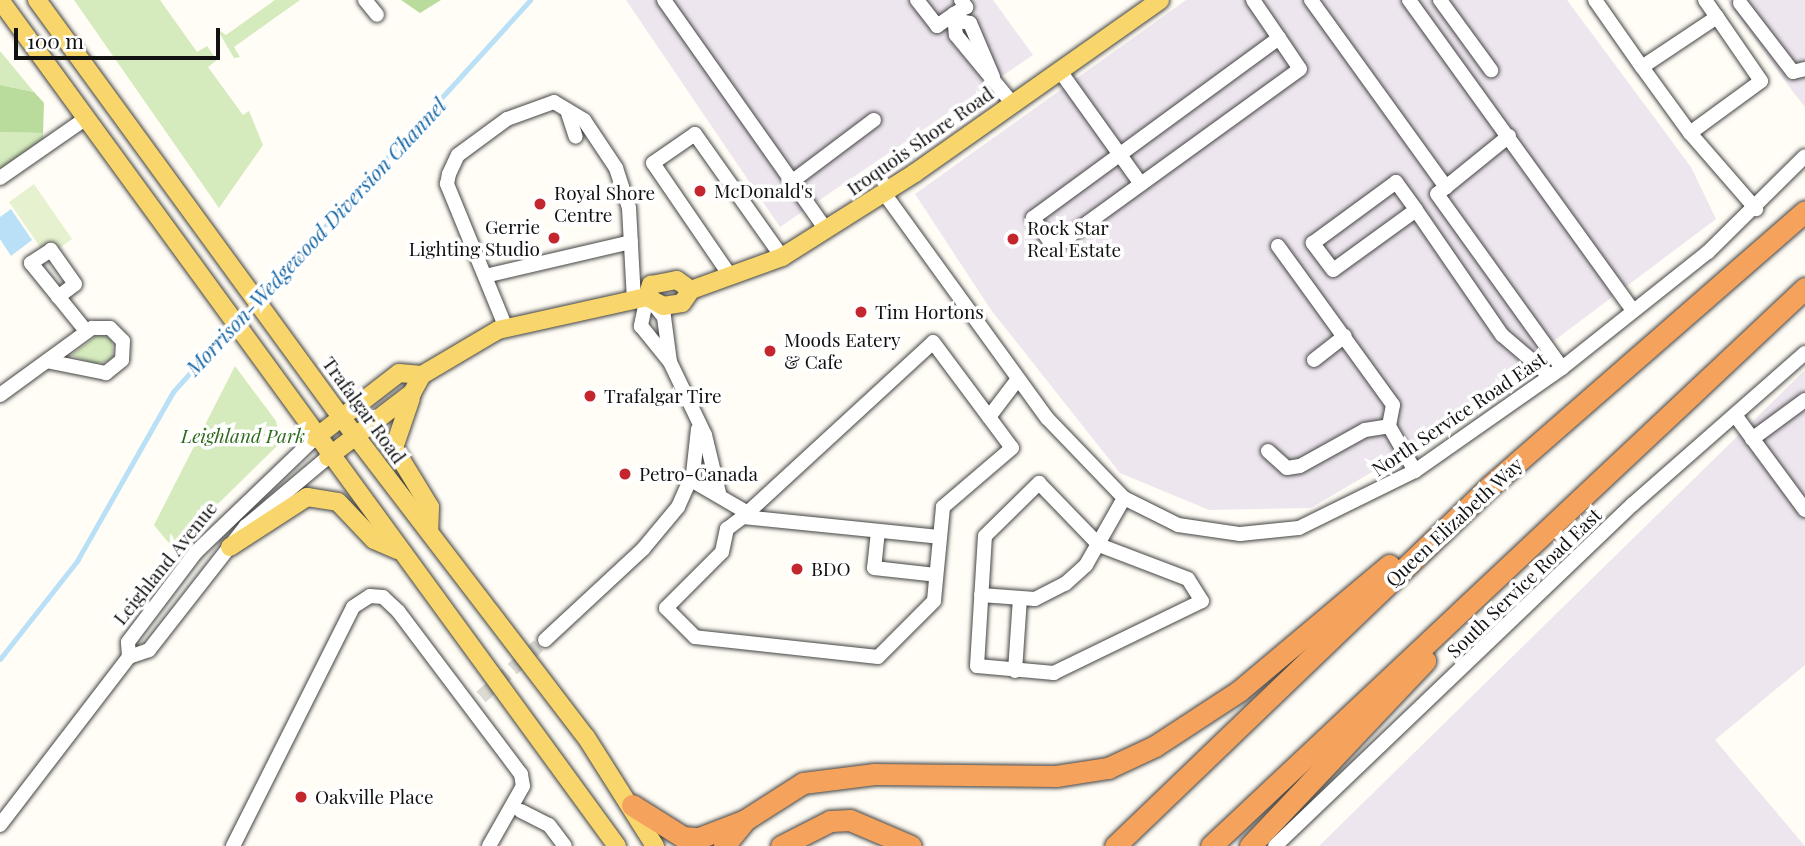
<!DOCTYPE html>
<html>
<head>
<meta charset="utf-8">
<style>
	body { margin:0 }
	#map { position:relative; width:1805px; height:846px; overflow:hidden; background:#fffdf5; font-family:"Playfair Display",serif }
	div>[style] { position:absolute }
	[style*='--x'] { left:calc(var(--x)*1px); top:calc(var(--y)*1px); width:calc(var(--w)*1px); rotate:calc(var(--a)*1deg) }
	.industrial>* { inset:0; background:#eee6ef }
	.green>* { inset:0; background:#d5ebbd }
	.forest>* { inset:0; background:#b9dc9c }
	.pitch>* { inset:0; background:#e6f2cf }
	.water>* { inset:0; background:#b9e0f7 }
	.stream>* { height:4.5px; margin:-2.25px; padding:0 2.25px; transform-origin:2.25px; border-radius:2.25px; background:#b9e0f7 }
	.minor-tunnel>* { height:14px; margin-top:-7px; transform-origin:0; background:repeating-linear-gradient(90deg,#dbdad3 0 14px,transparent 0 21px) }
	.roads { filter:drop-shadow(0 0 2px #444) drop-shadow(0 0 2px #444) }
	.minor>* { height:14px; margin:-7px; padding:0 7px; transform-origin:7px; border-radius:7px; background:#fff }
	.major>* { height:18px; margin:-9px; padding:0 9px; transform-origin:9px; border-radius:9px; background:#f9d66b }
	.highway>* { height:21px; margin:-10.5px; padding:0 10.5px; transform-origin:10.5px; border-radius:10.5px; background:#f5a25d }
	.dots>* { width:19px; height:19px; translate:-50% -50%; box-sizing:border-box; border:4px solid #fff; border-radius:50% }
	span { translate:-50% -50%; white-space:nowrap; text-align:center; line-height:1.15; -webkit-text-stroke:7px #fff; paint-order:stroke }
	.street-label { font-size:19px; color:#111 }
	.poi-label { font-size:19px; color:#111 }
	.left { translate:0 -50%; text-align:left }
	.right { translate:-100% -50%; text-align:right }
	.park-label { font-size:19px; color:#2f6b1f; font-style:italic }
	.water-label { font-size:21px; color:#1768a6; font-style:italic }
	.scale { position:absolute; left:14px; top:28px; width:206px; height:32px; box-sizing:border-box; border:4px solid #111; border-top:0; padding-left:9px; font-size:21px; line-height:24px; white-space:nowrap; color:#111; -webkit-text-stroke:5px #fff; paint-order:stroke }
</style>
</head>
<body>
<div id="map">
	<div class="industrial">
		<i style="clip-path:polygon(626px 0,993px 0,1033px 55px,780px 227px)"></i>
		<i style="clip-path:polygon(1186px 0,1567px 0,1691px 167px,1716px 219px,1406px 452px,1311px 508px,1209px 510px,1120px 473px,991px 310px,915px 194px)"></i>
		<i style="clip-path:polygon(1727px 0,1805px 0,1805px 107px,1793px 92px)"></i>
		<i style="clip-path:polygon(1805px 370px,1805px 665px,1715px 740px,1805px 846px,1319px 846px)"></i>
	</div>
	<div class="green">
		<i style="clip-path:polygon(74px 0,160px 0,197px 52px,207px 46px,217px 60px,208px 67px,243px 115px,249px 111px,263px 145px,219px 208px)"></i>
		<i style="clip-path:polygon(275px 0,300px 0,234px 47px,240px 57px,234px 58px,217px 29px,226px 35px)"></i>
		<i style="clip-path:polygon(0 51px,34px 92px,0 85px)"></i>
		<i style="clip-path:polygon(0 132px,43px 133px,44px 138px,0 170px)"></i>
		<i style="clip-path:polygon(99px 334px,112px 339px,113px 360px,94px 364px,71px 355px)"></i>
		<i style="clip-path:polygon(235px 366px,276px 421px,280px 443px,173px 548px,154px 525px)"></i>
	</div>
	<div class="forest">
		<i style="clip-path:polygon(401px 0,441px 0,420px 13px)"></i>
		<i style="clip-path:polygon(0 85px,34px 92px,44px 103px,43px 133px,0 132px)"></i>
	</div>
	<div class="pitch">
		<i style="clip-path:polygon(34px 184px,72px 239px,47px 257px,9px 202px)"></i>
	</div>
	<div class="water">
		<i style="clip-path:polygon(11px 209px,32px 240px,11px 256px,0 239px,0 217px)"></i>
	</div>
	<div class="stream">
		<i style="--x:260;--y:298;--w:402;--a:-47.8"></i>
		<i style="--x:238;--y:320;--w:23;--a:-45"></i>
		<i style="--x:0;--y:659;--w:125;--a:-51.8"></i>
		<i style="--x:77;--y:561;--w:194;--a:-60.4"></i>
		<i style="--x:173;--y:392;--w:89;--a:-48.2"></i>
	</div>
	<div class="minor-tunnel">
		<i style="--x:481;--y:697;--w:86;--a:-41.7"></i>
	</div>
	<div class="roads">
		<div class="minor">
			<i style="--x:365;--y:0;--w:19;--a:51"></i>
			<i style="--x:664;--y:0;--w:281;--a:54.8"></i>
			<i style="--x:917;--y:0;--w:33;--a:52"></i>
			<i style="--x:937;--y:26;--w:21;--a:-35"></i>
			<i style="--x:961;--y:0;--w:9;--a:54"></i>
			<i style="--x:966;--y:7;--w:14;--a:150"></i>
			<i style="--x:954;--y:14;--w:21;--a:85"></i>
			<i style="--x:956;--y:35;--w:88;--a:50.5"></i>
			<i style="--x:1253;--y:0;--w:46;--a:55.6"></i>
			<i style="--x:1279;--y:38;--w:37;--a:56"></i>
			<i style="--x:1300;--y:69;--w:304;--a:144.1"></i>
			<i style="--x:1054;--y:247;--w:36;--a:-126"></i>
			<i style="--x:1033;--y:218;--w:305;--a:-36.2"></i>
			<i style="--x:1311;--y:0;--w:231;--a:54.2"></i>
			<i style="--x:1446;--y:187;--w:11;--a:142"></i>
			<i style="--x:1437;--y:194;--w:214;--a:54.3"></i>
			<i style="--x:1409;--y:0;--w:381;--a:54.2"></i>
			<i style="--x:1440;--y:0;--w:87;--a:53.9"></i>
			<i style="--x:1595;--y:0;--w:82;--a:55"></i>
			<i style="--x:1705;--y:0;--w:21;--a:55"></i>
			<i style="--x:1740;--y:3;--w:87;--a:52.5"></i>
			<i style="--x:1793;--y:72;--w:12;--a:-14"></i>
			<i style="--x:959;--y:21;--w:11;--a:10"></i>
			<i style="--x:970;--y:23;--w:59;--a:66.9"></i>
			<i style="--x:1060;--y:71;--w:139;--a:54.4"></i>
			<i style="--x:567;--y:110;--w:28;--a:72"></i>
			<i style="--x:1690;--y:133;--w:88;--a:-36.2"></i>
			<i style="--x:1761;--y:81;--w:78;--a:-124.5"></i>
			<i style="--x:1717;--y:17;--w:90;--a:146.3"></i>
			<i style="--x:1642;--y:67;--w:82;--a:54"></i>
			<i style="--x:1690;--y:133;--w:101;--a:49"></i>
			<i style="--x:0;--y:178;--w:103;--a:-34.8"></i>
			<i style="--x:794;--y:180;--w:100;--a:-36.9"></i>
			<i style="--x:1446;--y:187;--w:81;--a:-39"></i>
			<i style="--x:884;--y:193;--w:278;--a:54.1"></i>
			<i style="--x:1047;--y:418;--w:111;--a:46.1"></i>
			<i style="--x:1124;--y:498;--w:60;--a:26.6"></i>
			<i style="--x:1178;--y:525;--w:63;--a:8.3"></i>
			<i style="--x:1240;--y:534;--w:59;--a:-5.8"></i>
			<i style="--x:1299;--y:528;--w:129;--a:-26.2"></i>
			<i style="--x:1415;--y:471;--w:179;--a:-35"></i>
			<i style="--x:1562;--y:368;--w:186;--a:-38.5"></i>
			<i style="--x:1708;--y:252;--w:136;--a:-44.7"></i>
			<i style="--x:1416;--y:210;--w:102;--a:144.1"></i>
			<i style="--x:1333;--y:270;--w:34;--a:-127"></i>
			<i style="--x:1313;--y:243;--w:103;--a:-36.3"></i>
			<i style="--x:1396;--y:182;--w:34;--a:54"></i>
			<i style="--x:1416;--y:210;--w:152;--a:55.5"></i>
			<i style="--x:1502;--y:335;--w:63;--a:40.5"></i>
			<i style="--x:1278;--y:246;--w:196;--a:54.1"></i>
			<i style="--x:1393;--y:405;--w:21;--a:101"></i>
			<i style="--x:1389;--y:426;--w:52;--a:60"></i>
			<i style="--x:485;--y:276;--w:150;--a:-13.1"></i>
			<i style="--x:731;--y:277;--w:138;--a:-124.4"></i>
			<i style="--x:653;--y:163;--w:51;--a:-34.6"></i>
			<i style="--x:695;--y:134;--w:151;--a:54.7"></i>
			<i style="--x:58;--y:297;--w:21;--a:-37"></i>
			<i style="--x:75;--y:284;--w:42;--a:-125.2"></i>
			<i style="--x:51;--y:250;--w:24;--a:147"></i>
			<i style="--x:31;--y:263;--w:87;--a:51"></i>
			<i style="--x:647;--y:297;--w:30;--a:102"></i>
			<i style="--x:641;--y:326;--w:46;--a:51.1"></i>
			<i style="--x:651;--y:301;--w:21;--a:51"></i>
			<i style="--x:664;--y:317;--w:45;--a:82.4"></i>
			<i style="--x:670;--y:362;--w:81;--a:64.4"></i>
			<i style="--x:705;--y:435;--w:60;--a:76.4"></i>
			<i style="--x:506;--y:328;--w:156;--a:-112.3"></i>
			<i style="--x:447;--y:184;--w:10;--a:-79"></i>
			<i style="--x:449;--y:174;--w:21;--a:-65"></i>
			<i style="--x:458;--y:155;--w:61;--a:-36.3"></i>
			<i style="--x:507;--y:119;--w:50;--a:-19.9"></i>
			<i style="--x:554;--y:102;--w:35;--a:31"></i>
			<i style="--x:584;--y:120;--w:58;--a:56.3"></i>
			<i style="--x:616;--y:168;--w:42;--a:72"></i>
			<i style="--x:629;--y:208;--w:92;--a:86.9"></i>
			<i style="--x:1314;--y:360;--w:39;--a:-38"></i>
			<i style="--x:0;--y:395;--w:114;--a:-36.1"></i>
			<i style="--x:92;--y:328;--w:18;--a:0"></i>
			<i style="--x:110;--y:328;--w:18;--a:45"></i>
			<i style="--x:123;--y:341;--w:19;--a:93"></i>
			<i style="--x:122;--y:360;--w:21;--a:141"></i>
			<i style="--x:106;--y:373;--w:60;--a:-168.5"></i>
			<i style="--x:1735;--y:415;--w:118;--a:53.6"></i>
			<i style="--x:989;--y:417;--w:48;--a:-52.7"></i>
			<i style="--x:1752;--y:439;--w:66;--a:-36.3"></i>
			<i style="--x:1268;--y:451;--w:25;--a:42"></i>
			<i style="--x:1287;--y:468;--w:13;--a:-9"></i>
			<i style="--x:1300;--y:466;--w:74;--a:-29"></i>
			<i style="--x:1365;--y:430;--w:24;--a:-9"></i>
			<i style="--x:691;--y:480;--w:66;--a:30.1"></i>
			<i style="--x:1039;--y:483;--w:86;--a:45.9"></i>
			<i style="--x:1099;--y:545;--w:95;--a:20.9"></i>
			<i style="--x:1188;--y:579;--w:26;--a:58"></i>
			<i style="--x:1202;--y:601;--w:165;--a:154.1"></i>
			<i style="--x:1054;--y:673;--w:77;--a:-174.8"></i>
			<i style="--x:977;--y:666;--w:130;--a:-86.5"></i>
			<i style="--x:985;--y:536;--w:76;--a:-44.5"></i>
			<i style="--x:743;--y:517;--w:258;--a:-42.6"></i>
			<i style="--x:933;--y:342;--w:132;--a:53.3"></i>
			<i style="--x:1012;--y:448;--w:91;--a:139.5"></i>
			<i style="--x:943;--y:507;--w:94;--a:95.5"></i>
			<i style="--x:934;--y:601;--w:79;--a:135"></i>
			<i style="--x:878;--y:657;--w:184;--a:-173.8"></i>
			<i style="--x:695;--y:637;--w:41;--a:-135"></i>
			<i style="--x:666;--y:608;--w:79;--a:-45"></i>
			<i style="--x:722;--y:552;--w:24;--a:-78"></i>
			<i style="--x:727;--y:529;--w:20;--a:-37"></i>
			<i style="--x:743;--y:517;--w:197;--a:5.8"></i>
			<i style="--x:878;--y:531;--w:37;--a:96"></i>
			<i style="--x:874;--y:568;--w:62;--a:6.4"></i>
			<i style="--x:981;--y:595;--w:54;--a:4.2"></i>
			<i style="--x:1035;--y:599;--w:34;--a:-27"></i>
			<i style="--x:1065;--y:584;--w:28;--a:-42"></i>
			<i style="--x:1086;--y:565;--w:77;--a:-60.4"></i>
			<i style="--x:545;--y:640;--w:134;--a:-42.9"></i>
			<i style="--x:643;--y:549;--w:55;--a:-50.2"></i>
			<i style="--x:678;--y:507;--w:36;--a:-66"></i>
			<i style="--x:693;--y:474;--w:45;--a:-83.7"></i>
			<i style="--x:129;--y:657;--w:15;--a:-94"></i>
			<i style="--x:128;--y:642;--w:113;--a:-52.9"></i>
			<i style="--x:196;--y:552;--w:165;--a:-43.8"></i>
			<i style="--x:1015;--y:671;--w:73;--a:-86.1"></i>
			<i style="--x:521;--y:811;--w:31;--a:27"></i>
			<i style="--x:549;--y:825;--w:26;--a:53"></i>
			<i style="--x:0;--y:825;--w:212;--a:-52.5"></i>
			<i style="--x:129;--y:657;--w:21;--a:-19"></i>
			<i style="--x:149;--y:650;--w:157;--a:-52"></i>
			<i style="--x:246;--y:526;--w:107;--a:-40.1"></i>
			<i style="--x:233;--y:846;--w:267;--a:-63.3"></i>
			<i style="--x:353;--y:607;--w:20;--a:-33"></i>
			<i style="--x:370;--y:596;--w:13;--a:4"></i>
			<i style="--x:383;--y:597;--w:21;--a:43"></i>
			<i style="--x:398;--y:611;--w:204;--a:53"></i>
			<i style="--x:521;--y:774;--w:12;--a:81"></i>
			<i style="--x:523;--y:786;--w:69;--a:119.5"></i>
			<i style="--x:1275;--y:846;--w:495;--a:-43.7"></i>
			<i style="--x:1633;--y:504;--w:229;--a:-41.3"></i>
		</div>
		<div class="major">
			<i style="--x:0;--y:0;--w:1047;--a:53.9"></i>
			<i style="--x:37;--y:0;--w:516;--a:53.91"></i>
			<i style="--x:341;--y:417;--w:403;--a:52.6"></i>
			<i style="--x:586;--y:737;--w:129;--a:57.7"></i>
			<i style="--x:647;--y:297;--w:13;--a:-72"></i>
			<i style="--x:651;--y:285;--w:26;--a:-11"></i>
			<i style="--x:677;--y:280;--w:17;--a:36"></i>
			<i style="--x:411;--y:398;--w:53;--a:108.8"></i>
			<i style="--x:394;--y:448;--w:69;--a:58.6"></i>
			<i style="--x:430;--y:507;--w:24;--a:92"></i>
			<i style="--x:315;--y:438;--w:106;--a:-37.7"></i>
			<i style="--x:399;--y:373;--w:23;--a:5"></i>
			<i style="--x:328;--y:457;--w:106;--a:-37.3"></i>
			<i style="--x:412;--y:393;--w:21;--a:-61"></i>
			<i style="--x:422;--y:375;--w:88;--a:-30.6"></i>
			<i style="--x:498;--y:330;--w:153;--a:-12.5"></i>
			<i style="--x:647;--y:297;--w:18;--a:29"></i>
			<i style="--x:663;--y:306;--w:19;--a:-9"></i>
			<i style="--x:682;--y:303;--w:16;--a:-55"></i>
			<i style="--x:691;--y:290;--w:97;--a:-19.9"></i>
			<i style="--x:782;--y:257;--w:157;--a:-32.3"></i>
			<i style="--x:915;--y:173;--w:300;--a:-35.2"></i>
			<i style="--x:230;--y:547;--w:92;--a:-33"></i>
			<i style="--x:307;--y:497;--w:31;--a:9"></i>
			<i style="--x:338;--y:502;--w:52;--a:46.5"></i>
			<i style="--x:374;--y:540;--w:26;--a:23"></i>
		</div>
		<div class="highway">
			<i style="--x:632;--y:805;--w:60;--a:32.1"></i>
			<i style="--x:683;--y:837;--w:16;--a:4"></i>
			<i style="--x:699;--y:838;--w:47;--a:-21.1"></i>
			<i style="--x:724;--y:846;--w:33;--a:-51"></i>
			<i style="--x:745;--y:820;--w:69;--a:-32.5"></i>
			<i style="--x:803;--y:783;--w:72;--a:-7.2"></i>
			<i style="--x:874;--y:774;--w:182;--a:0.6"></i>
			<i style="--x:1056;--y:776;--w:53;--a:-8.7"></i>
			<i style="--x:1108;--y:768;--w:52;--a:-25.1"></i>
			<i style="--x:1155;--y:746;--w:100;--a:-33.2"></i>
			<i style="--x:1239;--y:691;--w:196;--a:-40"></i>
			<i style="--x:781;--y:846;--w:55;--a:-27"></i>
			<i style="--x:830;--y:821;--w:20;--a:-3"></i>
			<i style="--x:850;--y:820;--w:66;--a:23.1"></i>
			<i style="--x:1115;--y:846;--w:520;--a:-43.83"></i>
			<i style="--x:1490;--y:486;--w:418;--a:-41.1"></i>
			<i style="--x:1211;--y:846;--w:815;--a:-43.21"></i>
			<i style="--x:1250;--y:846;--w:255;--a:-46.6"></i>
		</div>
	</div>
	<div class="dots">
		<i style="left:700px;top:191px;background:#c4262e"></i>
		<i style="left:540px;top:204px;background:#c4262e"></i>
		<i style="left:554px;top:238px;background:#c4262e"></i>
		<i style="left:1013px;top:239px;background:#c4262e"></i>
		<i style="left:861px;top:312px;background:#c4262e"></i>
		<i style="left:770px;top:351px;background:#c4262e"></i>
		<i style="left:590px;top:396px;background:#c4262e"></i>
		<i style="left:625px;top:474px;background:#c4262e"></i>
		<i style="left:797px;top:569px;background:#c4262e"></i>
		<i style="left:301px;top:797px;background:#c4262e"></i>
	</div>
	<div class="street-label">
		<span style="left:920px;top:141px;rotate:-35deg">Iroquois Shore Road</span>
		<span style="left:364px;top:410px;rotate:54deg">Trafalgar Road</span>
		<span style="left:1459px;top:414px;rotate:-34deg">North Service Road East</span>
		<span style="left:1454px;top:522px;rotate:-43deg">Queen Elizabeth Way</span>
		<span style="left:165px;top:563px;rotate:-51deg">Leighland Avenue</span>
		<span style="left:1524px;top:583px;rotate:-44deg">South Service Road East</span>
	</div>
	<div class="poi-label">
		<span class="left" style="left:714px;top:191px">McDonald's</span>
		<span class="left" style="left:554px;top:204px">Royal Shore<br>Centre</span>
		<span class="right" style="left:540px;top:238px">Gerrie<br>Lighting Studio</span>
		<span class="left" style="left:1027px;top:239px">Rock Star<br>Real Estate</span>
		<span class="left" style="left:875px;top:312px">Tim Hortons</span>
		<span class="left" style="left:784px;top:351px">Moods Eatery<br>&amp; Cafe</span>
		<span class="left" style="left:604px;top:396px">Trafalgar Tire</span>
		<span class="left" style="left:639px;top:474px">Petro-Canada</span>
		<span class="left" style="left:811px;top:569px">BDO</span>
		<span class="left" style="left:315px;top:797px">Oakville Place</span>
	</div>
	<div class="park-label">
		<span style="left:243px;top:436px">Leighland Park</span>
	</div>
	<div class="water-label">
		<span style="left:315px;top:236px;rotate:-47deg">Morrison-Wedgewood Diversion Channel</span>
	</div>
	<div class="scale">100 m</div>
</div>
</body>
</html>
